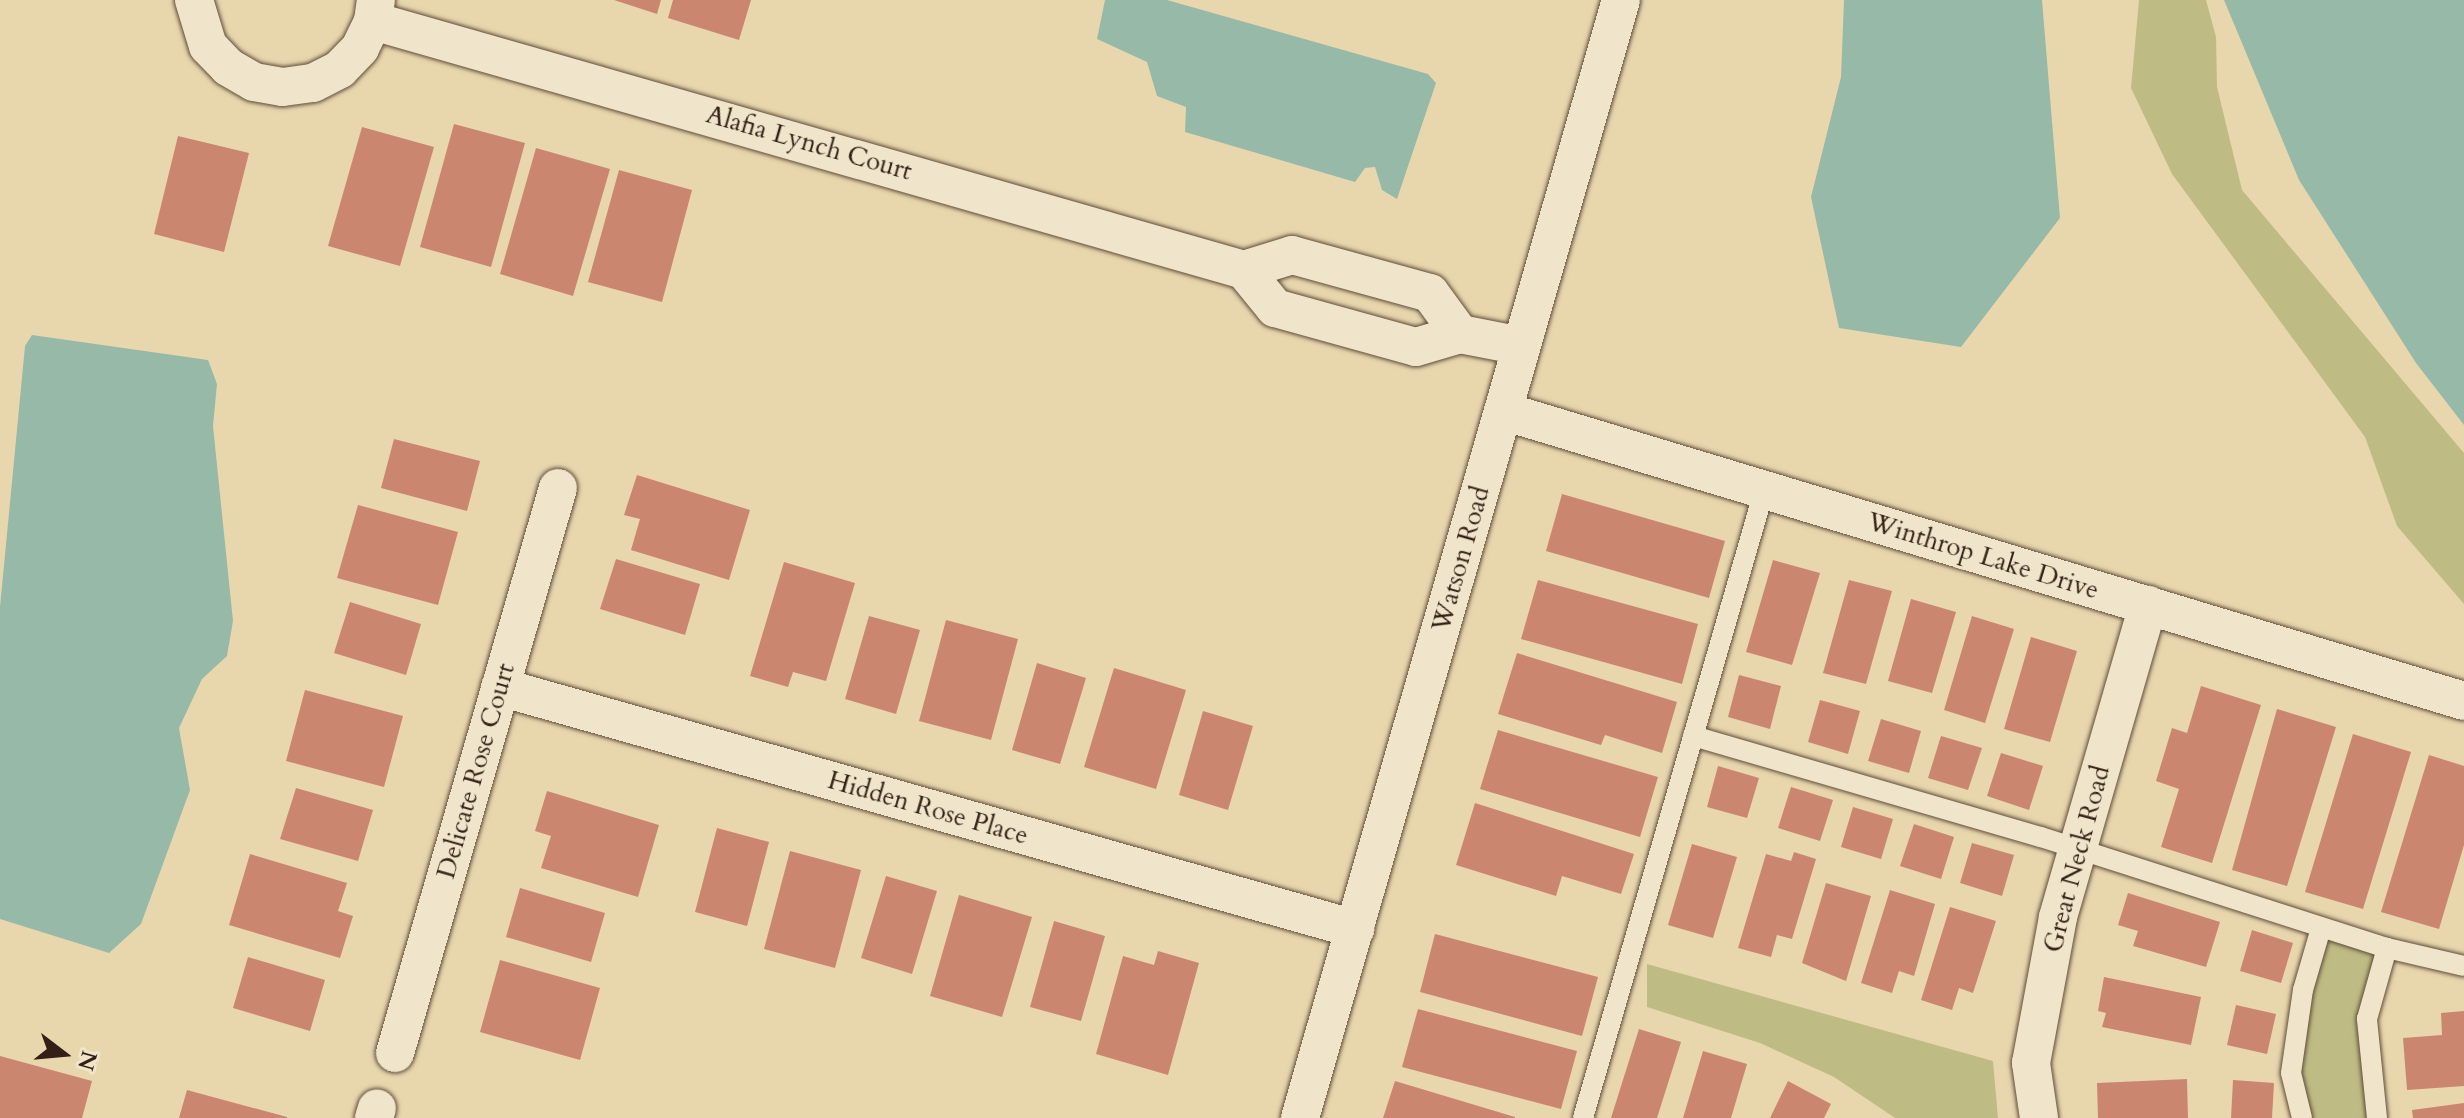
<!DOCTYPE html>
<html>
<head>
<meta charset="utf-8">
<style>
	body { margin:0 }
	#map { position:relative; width:2464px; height:1118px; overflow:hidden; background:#e8d7ad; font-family:Cardo,serif }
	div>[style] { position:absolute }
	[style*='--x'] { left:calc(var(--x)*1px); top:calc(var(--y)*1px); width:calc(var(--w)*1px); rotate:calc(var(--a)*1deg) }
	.green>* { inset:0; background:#bebc84 }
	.water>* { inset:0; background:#97baa8 }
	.building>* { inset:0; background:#cb8670 }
	.roads { filter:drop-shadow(0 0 2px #604d3b) drop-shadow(0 0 2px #604d3b) }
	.service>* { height:20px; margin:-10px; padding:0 10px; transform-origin:10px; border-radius:10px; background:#f0e5ca }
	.minor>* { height:38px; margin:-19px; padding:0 19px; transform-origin:19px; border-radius:19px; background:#f0e5ca }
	span { translate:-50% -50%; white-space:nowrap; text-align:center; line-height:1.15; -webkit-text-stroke:6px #f0e5ca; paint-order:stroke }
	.street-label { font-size:26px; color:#331f15 }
	.north { position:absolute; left:24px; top:1014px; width:80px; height:80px; -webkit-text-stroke:6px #f0e5ca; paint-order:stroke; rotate:106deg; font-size:22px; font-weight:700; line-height:32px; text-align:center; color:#331f15 }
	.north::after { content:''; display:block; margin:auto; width:28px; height:36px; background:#331f15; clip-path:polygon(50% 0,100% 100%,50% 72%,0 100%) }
</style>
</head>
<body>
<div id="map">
	<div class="green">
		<i style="clip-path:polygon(2139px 0,2206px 0,2216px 37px,2217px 87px,2242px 190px,2464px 453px,2464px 604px,2397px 526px,2365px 437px,2172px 174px,2131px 88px)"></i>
		<i style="clip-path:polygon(2321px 928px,2387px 948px,2367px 1019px,2377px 1118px,2302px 1118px,2291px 1073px)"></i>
		<i style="clip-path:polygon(1647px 964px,1993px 1061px,1998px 1118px,1895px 1118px,1834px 1077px,1760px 1043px,1647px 1007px)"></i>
	</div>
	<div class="water">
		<i style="clip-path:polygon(1105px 0,1167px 0,1428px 74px,1436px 83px,1397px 199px,1382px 190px,1375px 167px,1365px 168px,1355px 182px,1185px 132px,1186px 107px,1157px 96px,1147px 62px,1097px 39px)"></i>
		<i style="clip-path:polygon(1844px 0,2042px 0,2060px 218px,1961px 347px,1839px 328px,1811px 197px,1841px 77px)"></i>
		<i style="clip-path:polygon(2224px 0,2464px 0,2464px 425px,2416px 363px,2299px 180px)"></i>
		<i style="clip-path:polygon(32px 335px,208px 360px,217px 384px,213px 426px,233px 621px,227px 656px,202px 679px,179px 728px,190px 790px,141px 924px,109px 953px,0 919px,0 607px,25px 346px)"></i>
	</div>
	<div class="building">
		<i style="clip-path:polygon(614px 0,661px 0,657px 14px)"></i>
		<i style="clip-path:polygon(673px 0,751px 0,739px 40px,668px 18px)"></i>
		<i style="clip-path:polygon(454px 124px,525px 143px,491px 267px,420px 247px)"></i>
		<i style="clip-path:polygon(362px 127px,434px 147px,400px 266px,328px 246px)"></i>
		<i style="clip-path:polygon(178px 136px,249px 153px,224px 252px,154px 234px)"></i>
		<i style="clip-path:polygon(536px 148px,610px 169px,573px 296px,500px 274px)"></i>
		<i style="clip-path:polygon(619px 170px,692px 190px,662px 302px,588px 282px)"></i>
		<i style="clip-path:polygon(394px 439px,480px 461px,467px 511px,381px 488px)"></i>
		<i style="clip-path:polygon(637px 475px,750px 510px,729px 580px,631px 550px,640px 519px,624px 515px)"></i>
		<i style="clip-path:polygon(1562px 494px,1725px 541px,1709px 598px,1546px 551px)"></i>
		<i style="clip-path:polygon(358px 505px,458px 532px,438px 605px,337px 578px)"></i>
		<i style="clip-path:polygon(616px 559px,700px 584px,685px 635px,600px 609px)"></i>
		<i style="clip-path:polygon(1773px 560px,1820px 573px,1792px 665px,1746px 652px)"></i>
		<i style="clip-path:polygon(784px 562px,855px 583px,826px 681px,793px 672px,788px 687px,750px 676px)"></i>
		<i style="clip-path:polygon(1538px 580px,1698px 624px,1682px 684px,1521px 639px)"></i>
		<i style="clip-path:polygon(1849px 580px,1892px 591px,1866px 684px,1823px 673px)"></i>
		<i style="clip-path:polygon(1911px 599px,1956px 612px,1932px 693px,1888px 681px)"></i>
		<i style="clip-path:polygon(350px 602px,421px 624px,406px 675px,334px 653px)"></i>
		<i style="clip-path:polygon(869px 616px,920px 630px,896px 714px,845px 699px)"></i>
		<i style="clip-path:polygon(1972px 616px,2014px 629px,1985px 723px,1944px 710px)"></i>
		<i style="clip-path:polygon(946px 620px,1018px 639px,991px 740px,919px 721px)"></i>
		<i style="clip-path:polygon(2031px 637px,2077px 651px,2050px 742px,2004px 729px)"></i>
		<i style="clip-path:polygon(1517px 653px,1677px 702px,1662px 753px,1605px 735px,1601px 745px,1498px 714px)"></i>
		<i style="clip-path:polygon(1037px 663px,1086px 678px,1060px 764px,1012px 750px)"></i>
		<i style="clip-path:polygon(1114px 668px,1186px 690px,1156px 789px,1084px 767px)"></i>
		<i style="clip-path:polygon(1739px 675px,1781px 686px,1770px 729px,1728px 717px)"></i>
		<i style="clip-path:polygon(2201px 686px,2261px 705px,2212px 863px,2161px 847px,2179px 789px,2156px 781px,2172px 728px,2187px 733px)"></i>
		<i style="clip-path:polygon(305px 690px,403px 716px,384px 787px,286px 761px)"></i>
		<i style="clip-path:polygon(1820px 700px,1860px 711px,1848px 754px,1808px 742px)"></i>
		<i style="clip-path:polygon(2277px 709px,2336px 727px,2287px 886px,2232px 870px)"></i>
		<i style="clip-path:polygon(1203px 711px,1253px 726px,1228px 810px,1179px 795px)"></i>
		<i style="clip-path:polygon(1881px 719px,1921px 731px,1909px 773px,1868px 761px)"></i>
		<i style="clip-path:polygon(1498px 730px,1658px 777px,1640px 837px,1480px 789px)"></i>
		<i style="clip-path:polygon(2353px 734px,2411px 752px,2363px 909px,2305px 892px)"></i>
		<i style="clip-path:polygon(1941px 736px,1982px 748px,1968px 790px,1928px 778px)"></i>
		<i style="clip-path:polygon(2001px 753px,2043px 766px,2029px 810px,1987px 796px)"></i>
		<i style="clip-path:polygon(2429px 755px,2464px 766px,2464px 845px,2439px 929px,2381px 912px)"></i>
		<i style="clip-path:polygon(1718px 766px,1759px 778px,1747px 818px,1707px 807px)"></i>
		<i style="clip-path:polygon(1791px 787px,1833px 800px,1820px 841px,1778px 828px)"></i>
		<i style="clip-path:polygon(296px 788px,373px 810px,358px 861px,280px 839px)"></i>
		<i style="clip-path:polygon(547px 791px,659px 825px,638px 897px,541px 868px,551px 836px,535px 831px)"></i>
		<i style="clip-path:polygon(1475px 803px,1634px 854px,1621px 894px,1562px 876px,1556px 896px,1456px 865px)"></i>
		<i style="clip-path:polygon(1853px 807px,1893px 819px,1881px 859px,1841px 847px)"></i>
		<i style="clip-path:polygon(1914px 824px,1954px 837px,1941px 879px,1900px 866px)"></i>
		<i style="clip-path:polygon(717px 828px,769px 842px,747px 926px,695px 912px)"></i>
		<i style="clip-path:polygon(1972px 843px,2014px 855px,2002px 896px,1960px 883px)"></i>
		<i style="clip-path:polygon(1692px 844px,1737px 857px,1713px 938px,1668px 925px)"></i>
		<i style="clip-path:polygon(790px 851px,861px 870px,835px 968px,764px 949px)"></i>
		<i style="clip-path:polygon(1794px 852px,1816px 859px,1792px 939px,1777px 935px,1771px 957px,1738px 948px,1766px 854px,1791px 861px)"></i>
		<i style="clip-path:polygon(250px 854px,347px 883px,338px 911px,353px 916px,340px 958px,229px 925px)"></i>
		<i style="clip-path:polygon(886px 876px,937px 891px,912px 974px,861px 958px)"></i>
		<i style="clip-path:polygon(1826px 883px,1871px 896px,1846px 981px,1802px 963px)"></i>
		<i style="clip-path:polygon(520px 888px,605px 913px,591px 962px,506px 937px)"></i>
		<i style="clip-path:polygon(1890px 890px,1935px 904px,1914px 976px,1899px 971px,1892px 993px,1861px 983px)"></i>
		<i style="clip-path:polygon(2128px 893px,2220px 922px,2206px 967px,2133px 946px,2138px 931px,2118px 925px)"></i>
		<i style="clip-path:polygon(959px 895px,1032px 917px,1002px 1017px,930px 996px)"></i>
		<i style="clip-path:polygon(1950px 907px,1996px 921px,1973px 993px,1959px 988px,1952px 1010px,1921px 1000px)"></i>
		<i style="clip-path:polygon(1054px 921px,1105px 936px,1081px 1021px,1030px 1007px)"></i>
		<i style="clip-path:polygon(2252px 930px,2293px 943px,2281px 983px,2240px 971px)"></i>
		<i style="clip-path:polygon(1435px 934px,1598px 977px,1582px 1036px,1420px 992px)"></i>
		<i style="clip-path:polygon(1158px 951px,1199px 963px,1168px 1075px,1096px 1054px,1123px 956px,1154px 965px)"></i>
		<i style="clip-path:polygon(248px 957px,325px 980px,310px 1031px,233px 1008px)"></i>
		<i style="clip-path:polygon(500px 960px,600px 988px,580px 1060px,480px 1032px)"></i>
		<i style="clip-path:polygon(2104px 977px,2201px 997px,2191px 1045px,2102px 1027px,2106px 1013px,2098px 1011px)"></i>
		<i style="clip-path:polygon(2236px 1005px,2276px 1014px,2267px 1054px,2227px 1045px)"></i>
		<i style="clip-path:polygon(1418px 1009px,1577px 1051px,1561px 1109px,1402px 1067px)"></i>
		<i style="clip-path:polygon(2464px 1011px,2464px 1086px,2407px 1090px,2403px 1038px,2442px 1035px,2441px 1013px)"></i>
		<i style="clip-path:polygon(1639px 1029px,1681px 1042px,1657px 1118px,1611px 1118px)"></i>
		<i style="clip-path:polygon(1703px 1051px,1747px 1064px,1731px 1118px,1683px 1118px)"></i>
		<i style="clip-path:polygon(0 1056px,92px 1081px,82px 1118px,0 1118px)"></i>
		<i style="clip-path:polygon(2187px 1079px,2188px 1118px,2098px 1118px,2097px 1083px)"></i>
		<i style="clip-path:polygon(2233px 1080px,2274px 1083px,2272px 1118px,2231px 1118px)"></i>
		<i style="clip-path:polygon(1395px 1081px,1515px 1117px,1515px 1118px,1383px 1118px)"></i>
		<i style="clip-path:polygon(1788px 1081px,1831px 1104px,1824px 1118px,1770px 1118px)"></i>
		<i style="clip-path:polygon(187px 1090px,287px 1117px,287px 1118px,179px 1118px)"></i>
		<i style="clip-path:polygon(2464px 1103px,2464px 1118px,2413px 1118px,2412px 1110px)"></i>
	</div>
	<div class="roads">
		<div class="service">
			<i style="--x:1693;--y:736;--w:362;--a:16.2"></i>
			<i style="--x:2041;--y:837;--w:363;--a:17.8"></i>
			<i style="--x:2387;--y:948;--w:79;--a:13.2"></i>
			<i style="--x:1583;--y:1118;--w:653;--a:-73.9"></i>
			<i style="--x:2302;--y:1118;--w:46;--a:-103.7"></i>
			<i style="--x:2291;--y:1073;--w:84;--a:-81.8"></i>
			<i style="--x:2303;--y:990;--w:65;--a:-73.8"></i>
			<i style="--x:2377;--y:1118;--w:100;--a:-95.8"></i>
			<i style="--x:2367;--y:1019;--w:74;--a:-74.3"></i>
		</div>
		<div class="minor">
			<i style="--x:194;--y:0;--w:48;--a:73.1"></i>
			<i style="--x:208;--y:46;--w:29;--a:46"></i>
			<i style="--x:228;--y:67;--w:30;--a:30"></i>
			<i style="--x:254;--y:82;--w:29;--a:10"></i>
			<i style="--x:283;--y:87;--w:30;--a:-8"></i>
			<i style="--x:313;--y:83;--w:30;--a:-27"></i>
			<i style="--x:340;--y:69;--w:29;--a:-46"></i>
			<i style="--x:360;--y:48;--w:30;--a:-64"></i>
			<i style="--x:373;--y:21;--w:21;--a:-82"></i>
			<i style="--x:373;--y:21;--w:906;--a:15.95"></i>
			<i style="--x:1244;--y:270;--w:50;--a:-17.4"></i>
			<i style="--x:1292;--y:255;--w:143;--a:15.4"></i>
			<i style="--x:1430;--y:293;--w:51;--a:53.8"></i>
			<i style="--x:1244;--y:270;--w:49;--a:50.8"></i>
			<i style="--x:1275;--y:308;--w:146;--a:15.5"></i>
			<i style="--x:1416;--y:347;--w:46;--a:-16.5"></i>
			<i style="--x:1460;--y:334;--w:57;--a:11.1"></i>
			<i style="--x:1503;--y:411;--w:1004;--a:16.79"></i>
			<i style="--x:500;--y:687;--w:889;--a:15.8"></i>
			<i style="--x:395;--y:1053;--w:588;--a:-73.91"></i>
			<i style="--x:374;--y:1118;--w:10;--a:-73"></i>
			<i style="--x:1300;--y:1118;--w:1163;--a:-73.98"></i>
			<i style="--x:2039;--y:1118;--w:56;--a:-98.3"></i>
			<i style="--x:2031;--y:1063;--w:148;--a:-79.5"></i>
			<i style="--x:2058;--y:917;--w:325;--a:-73.9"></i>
		</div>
	</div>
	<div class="street-label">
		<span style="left:809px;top:143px;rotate:16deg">Alafia Lynch Court</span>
		<span style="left:1983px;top:556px;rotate:17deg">Winthrop Lake Drive</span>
		<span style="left:1461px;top:559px;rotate:-74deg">Watson Road</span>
		<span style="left:476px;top:771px;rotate:-74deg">Delicate Rose Court</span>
		<span style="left:928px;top:808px;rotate:16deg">Hidden Rose Place</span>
		<span style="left:2077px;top:859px;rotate:-75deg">Great Neck Road</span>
	</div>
	<div class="north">N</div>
</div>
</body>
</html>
